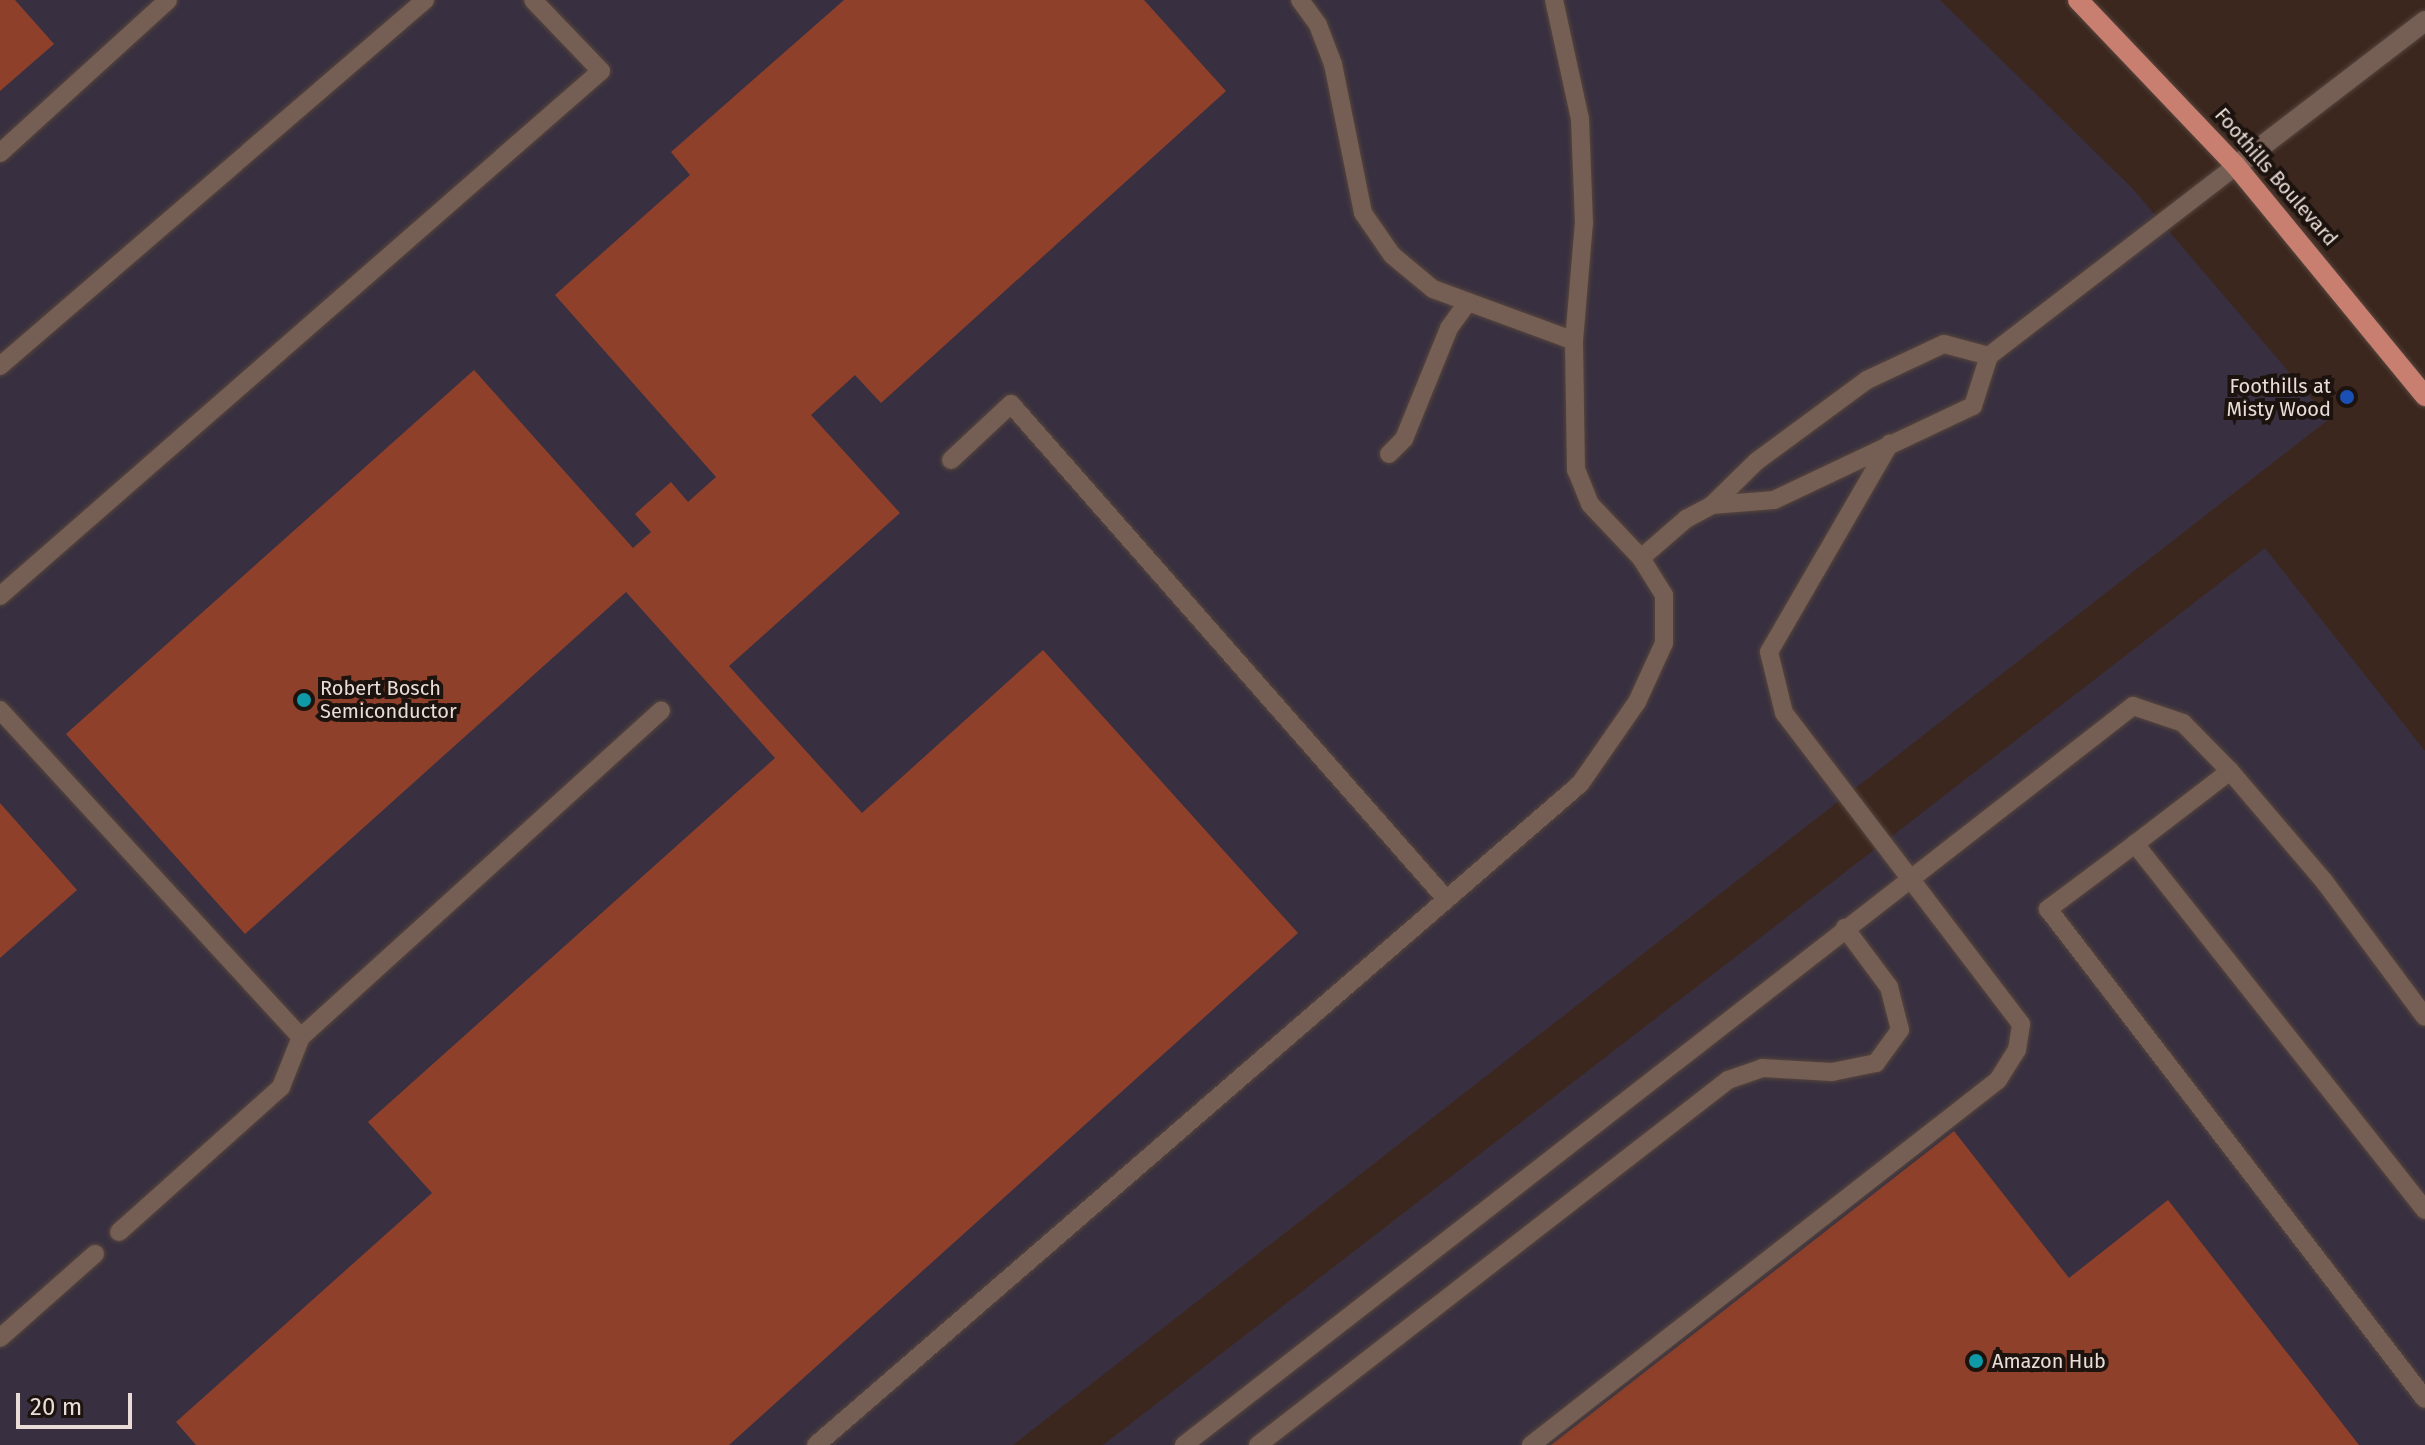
<!DOCTYPE html>
<html>
<head>
<meta charset="utf-8">
<style>
	body { margin:0 }
	#map { position:relative; width:2425px; height:1445px; overflow:hidden; background:#3c271e; font-family:"Fira Sans",sans-serif }
	div>[style] { position:absolute }
	[style*='--x'] { left:calc(var(--x)*1px); top:calc(var(--y)*1px); width:calc(var(--w)*1px); rotate:calc(var(--a)*1deg) }
	.industrial>* { inset:0; background:#383040 }
	.building>* { inset:0; background:#8f402a }
	.roads { filter:drop-shadow(0 0 2px #56453d) drop-shadow(0 0 2px #56453d) }
	.lane>* { height:18px; margin:-9px; padding:0 9px; transform-origin:9px; border-radius:9px; background:#755e53 }
	.street>* { height:20px; margin:-10px; padding:0 10px; transform-origin:10px; border-radius:10px; background:#755e53 }
	.primary>* { height:20px; margin:-10px; padding:0 10px; transform-origin:10px; border-radius:10px; background:#c87f70 }
	.dots>* { width:22px; height:22px; translate:-50% -50%; box-sizing:border-box; border:4px solid #1c130e; border-radius:50% }
	span { translate:-50% -50%; white-space:nowrap; text-align:center; line-height:1.15; -webkit-text-stroke:8px #1c130e; paint-order:stroke }
	.street-label { font-size:20px; color:#eadcd6 }
	.poi-label { font-size:20px; color:#eadcd6 }
	.right { translate:-100% -50%; text-align:right }
	.left { translate:0 -50%; text-align:left }
	.scale { position:absolute; left:16px; top:1393px; width:116px; height:36px; box-sizing:border-box; border:4px solid #eadcd6; border-top:0; padding-left:10px; font-size:24px; line-height:28px; white-space:nowrap; color:#eadcd6; -webkit-text-stroke:6px #1c130e; paint-order:stroke }
</style>
</head>
<body>
<div id="map">
	<div class="industrial">
		<i style="clip-path:polygon(0 0,1940px 0,2133px 189px,2329px 419px,1013px 1445px,0 1445px)"></i>
		<i style="clip-path:polygon(2265px 548px,2425px 751px,2425px 1445px,1103px 1445px)"></i>
	</div>
	<div class="building">
		<i style="clip-path:polygon(0 0,15px 0,54px 44px,0 91px)"></i>
		<i style="clip-path:polygon(844px 0,1144px 0,1226px 91px,881px 403px,855px 375px,811px 415px,900px 513px,729px 666px,862px 813px,1043px 650px,1298px 933px,729px 1445px,196px 1445px,176px 1422px,432px 1193px,368px 1122px,775px 758px,626px 592px,245px 934px,66px 734px,474px 370px,633px 548px,651px 532px,635px 514px,671px 482px,688px 502px,716px 477px,555px 295px,690px 175px,671px 152px)"></i>
		<i style="clip-path:polygon(0 803px,77px 890px,0 958px)"></i>
		<i style="clip-path:polygon(1954px 1131px,2069px 1278px,2168px 1200px,2359px 1445px,1551px 1445px)"></i>
	</div>
	<div class="roads">
		<div class="lane">
			<i style="--x:1300;--y:0;--w:31;--a:54"></i>
			<i style="--x:1318;--y:25;--w:42;--a:69"></i>
			<i style="--x:1333;--y:64;--w:152;--a:78.6"></i>
			<i style="--x:1363;--y:213;--w:51;--a:55.4"></i>
			<i style="--x:1392;--y:255;--w:53;--a:39.7"></i>
			<i style="--x:1433;--y:289;--w:150;--a:20.2"></i>
			<i style="--x:0;--y:153;--w:227;--a:-42.3"></i>
			<i style="--x:0;--y:366;--w:561;--a:-40.73"></i>
			<i style="--x:1389;--y:454;--w:21;--a:-45"></i>
			<i style="--x:1404;--y:439;--w:120;--a:-67.9"></i>
			<i style="--x:1449;--y:328;--w:32;--a:-54"></i>
			<i style="--x:951;--y:460;--w:82;--a:-43"></i>
			<i style="--x:1011;--y:404;--w:659;--a:48.69"></i>
			<i style="--x:1712;--y:505;--w:62;--a:-4.6"></i>
			<i style="--x:1774;--y:500;--w:220;--a:-25.3"></i>
			<i style="--x:1973;--y:406;--w:52;--a:-72.3"></i>
			<i style="--x:1989;--y:356;--w:312;--a:-37.6"></i>
			<i style="--x:1641;--y:558;--w:60;--a:-40.9"></i>
			<i style="--x:1686;--y:519;--w:30;--a:-28"></i>
			<i style="--x:1712;--y:505;--w:63;--a:-44.4"></i>
			<i style="--x:1757;--y:461;--w:137;--a:-36.4"></i>
			<i style="--x:1867;--y:380;--w:85;--a:-25.1"></i>
			<i style="--x:1944;--y:344;--w:47;--a:14.9"></i>
			<i style="--x:0;--y:596;--w:798;--a:-41.14"></i>
			<i style="--x:601;--y:71;--w:98;--a:-133.8"></i>
			<i style="--x:0;--y:710;--w:444;--a:47.4"></i>
			<i style="--x:301;--y:1037;--w:486;--a:-42.2"></i>
			<i style="--x:2230;--y:771;--w:120;--a:142.5"></i>
			<i style="--x:2135;--y:844;--w:467;--a:51.6"></i>
			<i style="--x:2135;--y:844;--w:109;--a:143.2"></i>
			<i style="--x:2048;--y:909;--w:618;--a:52.43"></i>
			<i style="--x:119;--y:1232;--w:217;--a:-41.8"></i>
			<i style="--x:281;--y:1087;--w:54;--a:-68.2"></i>
			<i style="--x:0;--y:1338;--w:127;--a:-41.5"></i>
			<i style="--x:816;--y:1445;--w:1010;--a:-40.87"></i>
			<i style="--x:1580;--y:784;--w:100;--a:-55.2"></i>
			<i style="--x:1637;--y:702;--w:65;--a:-65.4"></i>
			<i style="--x:1664;--y:643;--w:48;--a:-90"></i>
			<i style="--x:1664;--y:595;--w:44;--a:-121.9"></i>
			<i style="--x:1641;--y:558;--w:74;--a:-133.4"></i>
			<i style="--x:1590;--y:504;--w:37;--a:-112"></i>
			<i style="--x:1576;--y:470;--w:129;--a:-90.9"></i>
			<i style="--x:1574;--y:341;--w:118;--a:-85.2"></i>
			<i style="--x:1584;--y:223;--w:104;--a:-92.2"></i>
			<i style="--x:1580;--y:119;--w:122;--a:-102.3"></i>
			<i style="--x:1184;--y:1445;--w:1203;--a:-37.91"></i>
			<i style="--x:2133;--y:706;--w:53;--a:18.8"></i>
			<i style="--x:2183;--y:723;--w:67;--a:45.6"></i>
			<i style="--x:2230;--y:771;--w:145;--a:49.5"></i>
			<i style="--x:2324;--y:881;--w:169;--a:53.4"></i>
			<i style="--x:1258;--y:1445;--w:595;--a:-37.83"></i>
			<i style="--x:1728;--y:1080;--w:36;--a:-19"></i>
			<i style="--x:1762;--y:1068;--w:70;--a:3.3"></i>
			<i style="--x:1832;--y:1072;--w:45;--a:-11.6"></i>
			<i style="--x:1876;--y:1063;--w:41;--a:-54"></i>
			<i style="--x:1900;--y:1030;--w:44;--a:-104.3"></i>
			<i style="--x:1889;--y:987;--w:74;--a:-126.7"></i>
			<i style="--x:1531;--y:1445;--w:593;--a:-38.01"></i>
			<i style="--x:1998;--y:1080;--w:36;--a:-58"></i>
			<i style="--x:2017;--y:1050;--w:26;--a:-81"></i>
			<i style="--x:2021;--y:1024;--w:391;--a:-127.3"></i>
			<i style="--x:1784;--y:713;--w:63;--a:-103.8"></i>
			<i style="--x:1769;--y:652;--w:241;--a:-59.9"></i>
		</div>
		<div class="street">
			<i style="--x:2236;--y:166;--w:238;--a:-37.5"></i>
		</div>
		<div class="primary">
			<i style="--x:2078;--y:0;--w:229;--a:46.4"></i>
			<i style="--x:2236;--y:166;--w:298;--a:50.6"></i>
		</div>
	</div>
	<div class="dots">
		<i style="left:2347px;top:397px;background:#1a4fb4"></i>
		<i style="left:304px;top:700px;background:#0f9aa8"></i>
		<i style="left:1976px;top:1361px;background:#0f9aa8"></i>
	</div>
	<div class="street-label">
		<span style="left:2276px;top:177px;rotate:49deg">Foothills Boulevard</span>
	</div>
	<div class="poi-label">
		<span class="right" style="left:2331px;top:398px">Foothills at<br>Misty Wood</span>
		<span class="left" style="left:320px;top:700px">Robert Bosch<br>Semiconductor</span>
		<span class="left" style="left:1992px;top:1361px">Amazon Hub</span>
	</div>
	<div class="scale">20 m</div>
</div>
</body>
</html>
